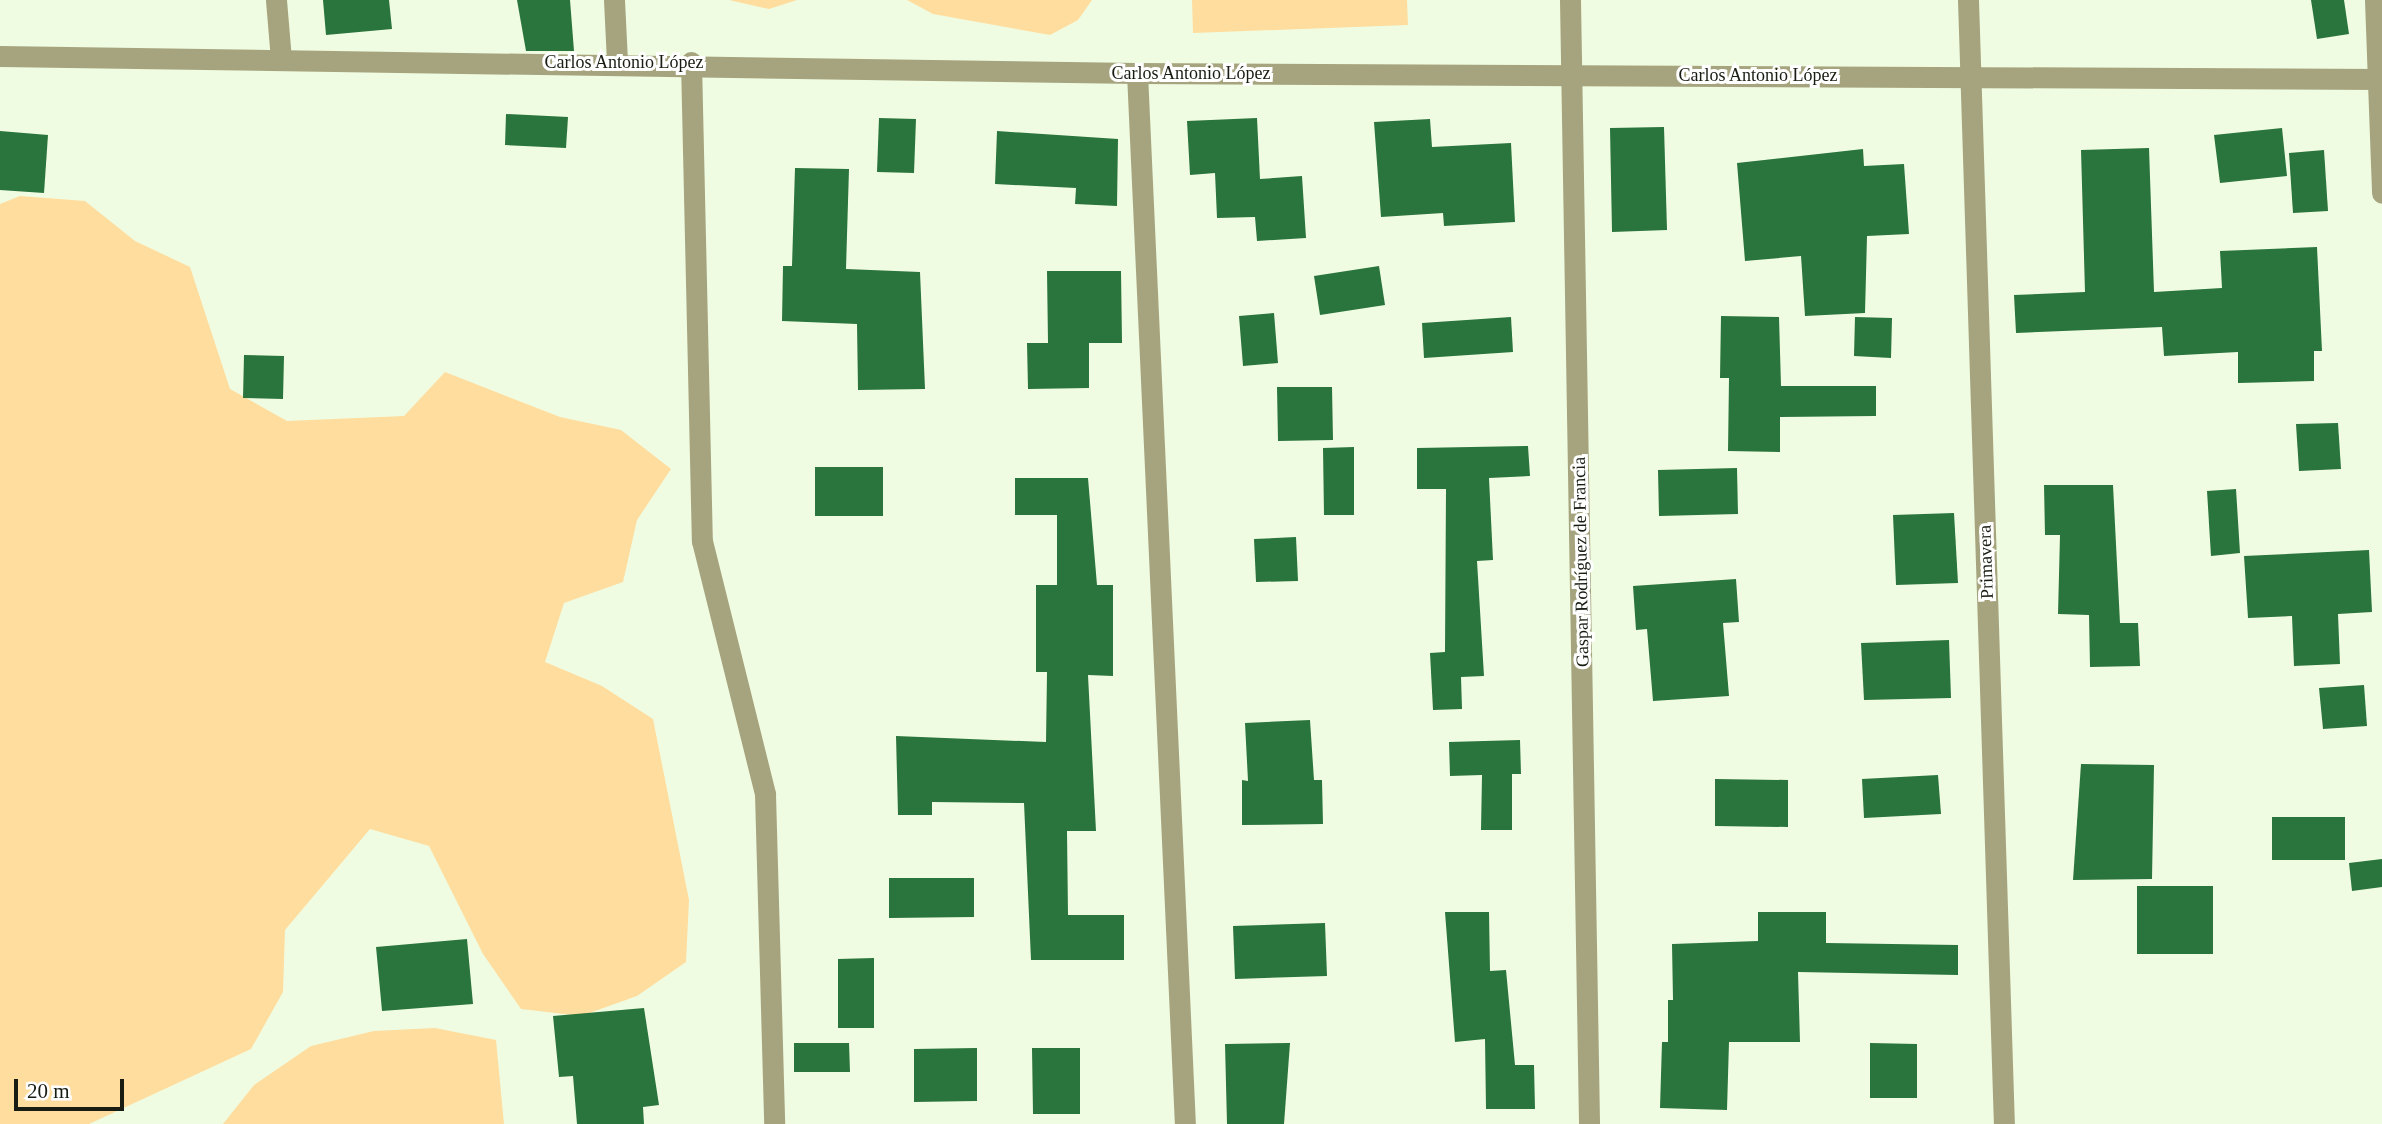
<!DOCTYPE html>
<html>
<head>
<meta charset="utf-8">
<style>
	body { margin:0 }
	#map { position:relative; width:2382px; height:1124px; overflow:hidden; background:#f0fce1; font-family:Georgia,serif }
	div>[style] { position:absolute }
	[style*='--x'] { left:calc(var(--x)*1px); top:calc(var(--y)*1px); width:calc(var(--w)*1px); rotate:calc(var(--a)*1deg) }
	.green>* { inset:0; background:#fedd9f }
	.building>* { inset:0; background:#2a743d }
	.minor>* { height:21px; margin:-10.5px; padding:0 10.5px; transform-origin:10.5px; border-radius:10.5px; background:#a6a47f }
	span { translate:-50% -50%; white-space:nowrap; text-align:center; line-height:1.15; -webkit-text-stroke:6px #fff; paint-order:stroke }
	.street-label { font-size:18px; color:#181c12 }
	.scale { position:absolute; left:14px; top:1079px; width:110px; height:32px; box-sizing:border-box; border:4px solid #181c12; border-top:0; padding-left:9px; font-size:21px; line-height:24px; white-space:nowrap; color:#181c12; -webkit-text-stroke:5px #fff; paint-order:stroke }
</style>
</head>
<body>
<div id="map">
	<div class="green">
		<i style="clip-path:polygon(729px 0,797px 0,769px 9px)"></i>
		<i style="clip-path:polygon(907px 0,1092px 0,1078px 20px,1050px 35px,933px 14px)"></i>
		<i style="clip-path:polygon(1192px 0,1407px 0,1408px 25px,1193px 33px)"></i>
		<i style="clip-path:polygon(20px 196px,85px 201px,135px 241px,190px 267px,230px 389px,287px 421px,404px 416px,445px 372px,560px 417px,621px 430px,671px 469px,637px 520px,623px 582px,564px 603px,545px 662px,602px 686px,653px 719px,689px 900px,686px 962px,637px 996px,581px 1016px,521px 1009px,483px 954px,429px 846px,370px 829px,285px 930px,283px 992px,251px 1049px,89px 1124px,0 1124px,0 204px)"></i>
		<i style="clip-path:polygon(435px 1028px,496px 1040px,504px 1124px,223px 1124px,254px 1085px,311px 1046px,374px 1031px)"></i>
	</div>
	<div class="building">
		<i style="clip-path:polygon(323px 0,389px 0,392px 29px,326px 35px)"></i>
		<i style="clip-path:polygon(517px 0,570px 0,574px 51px,526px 51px)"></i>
		<i style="clip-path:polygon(2311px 0,2344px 0,2349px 34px,2317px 39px)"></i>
		<i style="clip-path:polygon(506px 114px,568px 117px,566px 148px,505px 145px)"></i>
		<i style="clip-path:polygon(879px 118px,916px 119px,914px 173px,877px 172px)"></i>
		<i style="clip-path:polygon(1257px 118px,1260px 179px,1302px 176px,1306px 238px,1257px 241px,1255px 217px,1217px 218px,1215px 173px,1190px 175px,1187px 121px)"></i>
		<i style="clip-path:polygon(1430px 119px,1432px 147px,1511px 143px,1515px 222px,1444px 226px,1443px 213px,1381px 217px,1374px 122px)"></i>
		<i style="clip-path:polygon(1664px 127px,1667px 230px,1612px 232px,1610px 128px)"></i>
		<i style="clip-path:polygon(2282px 128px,2287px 176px,2220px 183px,2214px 135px)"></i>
		<i style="clip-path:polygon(0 131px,48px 135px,44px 193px,0 190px)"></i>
		<i style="clip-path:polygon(997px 131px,1118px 139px,1117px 206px,1075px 204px,1076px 188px,995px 184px)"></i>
		<i style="clip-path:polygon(2149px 148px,2154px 292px,2222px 288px,2220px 251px,2317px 247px,2322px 351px,2314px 351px,2314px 381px,2238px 383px,2238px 352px,2164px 356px,2162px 327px,2016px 333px,2014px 295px,2085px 292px,2081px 150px)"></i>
		<i style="clip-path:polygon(1863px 149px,1864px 166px,1904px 164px,1909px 234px,1867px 236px,1865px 313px,1805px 316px,1801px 256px,1745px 261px,1737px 163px)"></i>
		<i style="clip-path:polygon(2324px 150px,2328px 211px,2293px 213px,2289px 153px)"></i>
		<i style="clip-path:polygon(795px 168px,849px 169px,846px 269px,920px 272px,925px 389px,858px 390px,857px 324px,782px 321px,783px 266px,792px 266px)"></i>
		<i style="clip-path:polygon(1379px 266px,1385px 305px,1320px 315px,1314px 276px)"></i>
		<i style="clip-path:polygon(1047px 271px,1121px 271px,1122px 343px,1089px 343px,1089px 388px,1028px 389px,1027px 343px,1048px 343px)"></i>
		<i style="clip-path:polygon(1274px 313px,1278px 363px,1243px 366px,1239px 316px)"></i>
		<i style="clip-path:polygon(1721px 316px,1779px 317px,1781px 386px,1876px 386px,1876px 416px,1780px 417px,1780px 452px,1728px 451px,1729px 378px,1720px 378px)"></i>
		<i style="clip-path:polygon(1511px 317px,1513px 352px,1424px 358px,1422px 323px)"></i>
		<i style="clip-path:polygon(1855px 317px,1892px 318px,1891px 358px,1854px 356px)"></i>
		<i style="clip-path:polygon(244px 355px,284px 356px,283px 399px,243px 398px)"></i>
		<i style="clip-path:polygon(1277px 387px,1332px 387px,1333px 440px,1278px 441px)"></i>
		<i style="clip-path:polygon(2338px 423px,2341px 469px,2299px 471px,2296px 424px)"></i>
		<i style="clip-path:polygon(1528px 446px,1530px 476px,1489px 478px,1493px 560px,1477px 561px,1484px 676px,1461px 677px,1462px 709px,1433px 710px,1430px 653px,1445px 652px,1446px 489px,1417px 489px,1417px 448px)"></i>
		<i style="clip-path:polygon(1354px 447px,1354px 515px,1324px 515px,1323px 448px)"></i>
		<i style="clip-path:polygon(815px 467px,883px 467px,883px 516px,815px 516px)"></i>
		<i style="clip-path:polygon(1737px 468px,1738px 514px,1659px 516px,1658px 470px)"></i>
		<i style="clip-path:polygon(1015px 478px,1088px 478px,1097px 585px,1113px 585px,1113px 676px,1088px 675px,1096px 831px,1067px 831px,1068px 915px,1124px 915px,1124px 960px,1031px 960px,1024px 803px,932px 802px,932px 815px,898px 815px,896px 736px,1046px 742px,1047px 672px,1036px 672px,1036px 585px,1057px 585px,1057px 515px,1015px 515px)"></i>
		<i style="clip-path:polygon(2044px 485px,2113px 485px,2120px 623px,2138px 623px,2140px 666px,2090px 667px,2089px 615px,2058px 614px,2060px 535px,2045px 535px)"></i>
		<i style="clip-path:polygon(2236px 489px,2240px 553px,2211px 556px,2207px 491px)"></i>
		<i style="clip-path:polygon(1954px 513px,1958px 583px,1896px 585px,1893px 515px)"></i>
		<i style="clip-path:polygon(1296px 537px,1298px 581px,1256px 582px,1254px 539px)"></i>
		<i style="clip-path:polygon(2369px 550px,2372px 612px,2338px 614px,2340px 664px,2294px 666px,2292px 616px,2248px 618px,2244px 556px)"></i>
		<i style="clip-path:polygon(1736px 579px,1739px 622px,1723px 623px,1729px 696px,1653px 701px,1647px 629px,1636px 630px,1633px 586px)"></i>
		<i style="clip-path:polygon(1949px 640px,1951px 698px,1864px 700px,1861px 643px)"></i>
		<i style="clip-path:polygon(2364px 685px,2367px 726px,2323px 729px,2319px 688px)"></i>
		<i style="clip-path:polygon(1310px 720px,1314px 780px,1322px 780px,1323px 824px,1242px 825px,1242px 780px,1248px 781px,1245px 723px)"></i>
		<i style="clip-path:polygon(1520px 740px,1521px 774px,1512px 774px,1512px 830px,1481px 830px,1482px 775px,1450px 776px,1449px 742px)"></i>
		<i style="clip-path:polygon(2081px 764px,2154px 765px,2152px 879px,2073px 880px)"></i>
		<i style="clip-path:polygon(1938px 775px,1941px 814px,1864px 818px,1862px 779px)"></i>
		<i style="clip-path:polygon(1715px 779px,1788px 780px,1788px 827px,1715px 826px)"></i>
		<i style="clip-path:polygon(2272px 817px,2345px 817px,2345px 860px,2272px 860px)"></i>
		<i style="clip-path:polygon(2382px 859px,2382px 887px,2352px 891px,2349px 863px)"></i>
		<i style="clip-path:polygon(889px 878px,974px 878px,974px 917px,889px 918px)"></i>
		<i style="clip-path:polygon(2137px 886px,2213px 886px,2213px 954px,2137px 954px)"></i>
		<i style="clip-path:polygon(1445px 912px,1489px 912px,1490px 971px,1506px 970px,1515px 1065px,1534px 1065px,1535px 1109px,1486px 1109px,1485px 1039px,1455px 1042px)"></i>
		<i style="clip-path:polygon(1758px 912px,1826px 912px,1826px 943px,1958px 945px,1958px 975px,1798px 972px,1800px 1042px,1729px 1042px,1727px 1110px,1660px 1108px,1662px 1042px,1668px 1042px,1668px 1000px,1673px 1000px,1672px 944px,1758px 941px)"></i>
		<i style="clip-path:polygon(1325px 923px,1327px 976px,1235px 979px,1233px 926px)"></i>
		<i style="clip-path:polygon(467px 939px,473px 1004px,382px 1011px,376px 947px)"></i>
		<i style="clip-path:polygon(874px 958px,874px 1028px,838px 1028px,838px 959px)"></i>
		<i style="clip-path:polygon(644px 1008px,659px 1105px,643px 1107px,644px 1124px,577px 1124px,573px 1076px,559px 1077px,553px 1016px)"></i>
		<i style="clip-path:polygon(794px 1043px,849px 1043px,850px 1072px,794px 1072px)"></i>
		<i style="clip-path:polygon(1290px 1043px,1284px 1124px,1227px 1124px,1225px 1044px)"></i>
		<i style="clip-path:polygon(1870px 1043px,1917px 1044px,1917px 1098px,1870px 1098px)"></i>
		<i style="clip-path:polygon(977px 1048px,977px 1101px,914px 1102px,914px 1049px)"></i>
		<i style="clip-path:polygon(1032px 1048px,1080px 1048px,1080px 1114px,1033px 1114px)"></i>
	</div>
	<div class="minor">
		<i style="--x:276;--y:0;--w:59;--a:85.2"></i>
		<i style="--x:614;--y:0;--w:62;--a:87.2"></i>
		<i style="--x:1570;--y:0;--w:1124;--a:89.03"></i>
		<i style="--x:1968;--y:0;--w:1125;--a:88.17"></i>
		<i style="--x:2375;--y:0;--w:193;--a:87.9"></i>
		<i style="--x:0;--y:56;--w:1137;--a:0.86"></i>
		<i style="--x:1137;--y:73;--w:1245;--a:0.28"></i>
		<i style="--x:691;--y:62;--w:479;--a:88.7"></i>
		<i style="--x:702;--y:541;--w:261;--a:76"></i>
		<i style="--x:765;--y:794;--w:330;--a:88.4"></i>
		<i style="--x:1137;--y:73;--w:1052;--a:87.39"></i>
	</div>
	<div class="street-label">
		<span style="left:624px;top:62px">Carlos Antonio López</span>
		<span style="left:1191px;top:73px">Carlos Antonio López</span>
		<span style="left:1758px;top:75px">Carlos Antonio López</span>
		<span style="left:1581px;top:562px;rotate:-91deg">Gaspar Rodríguez de Francia</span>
		<span style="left:1986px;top:562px;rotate:-92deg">Primavera</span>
	</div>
	<div class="scale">20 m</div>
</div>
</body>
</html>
